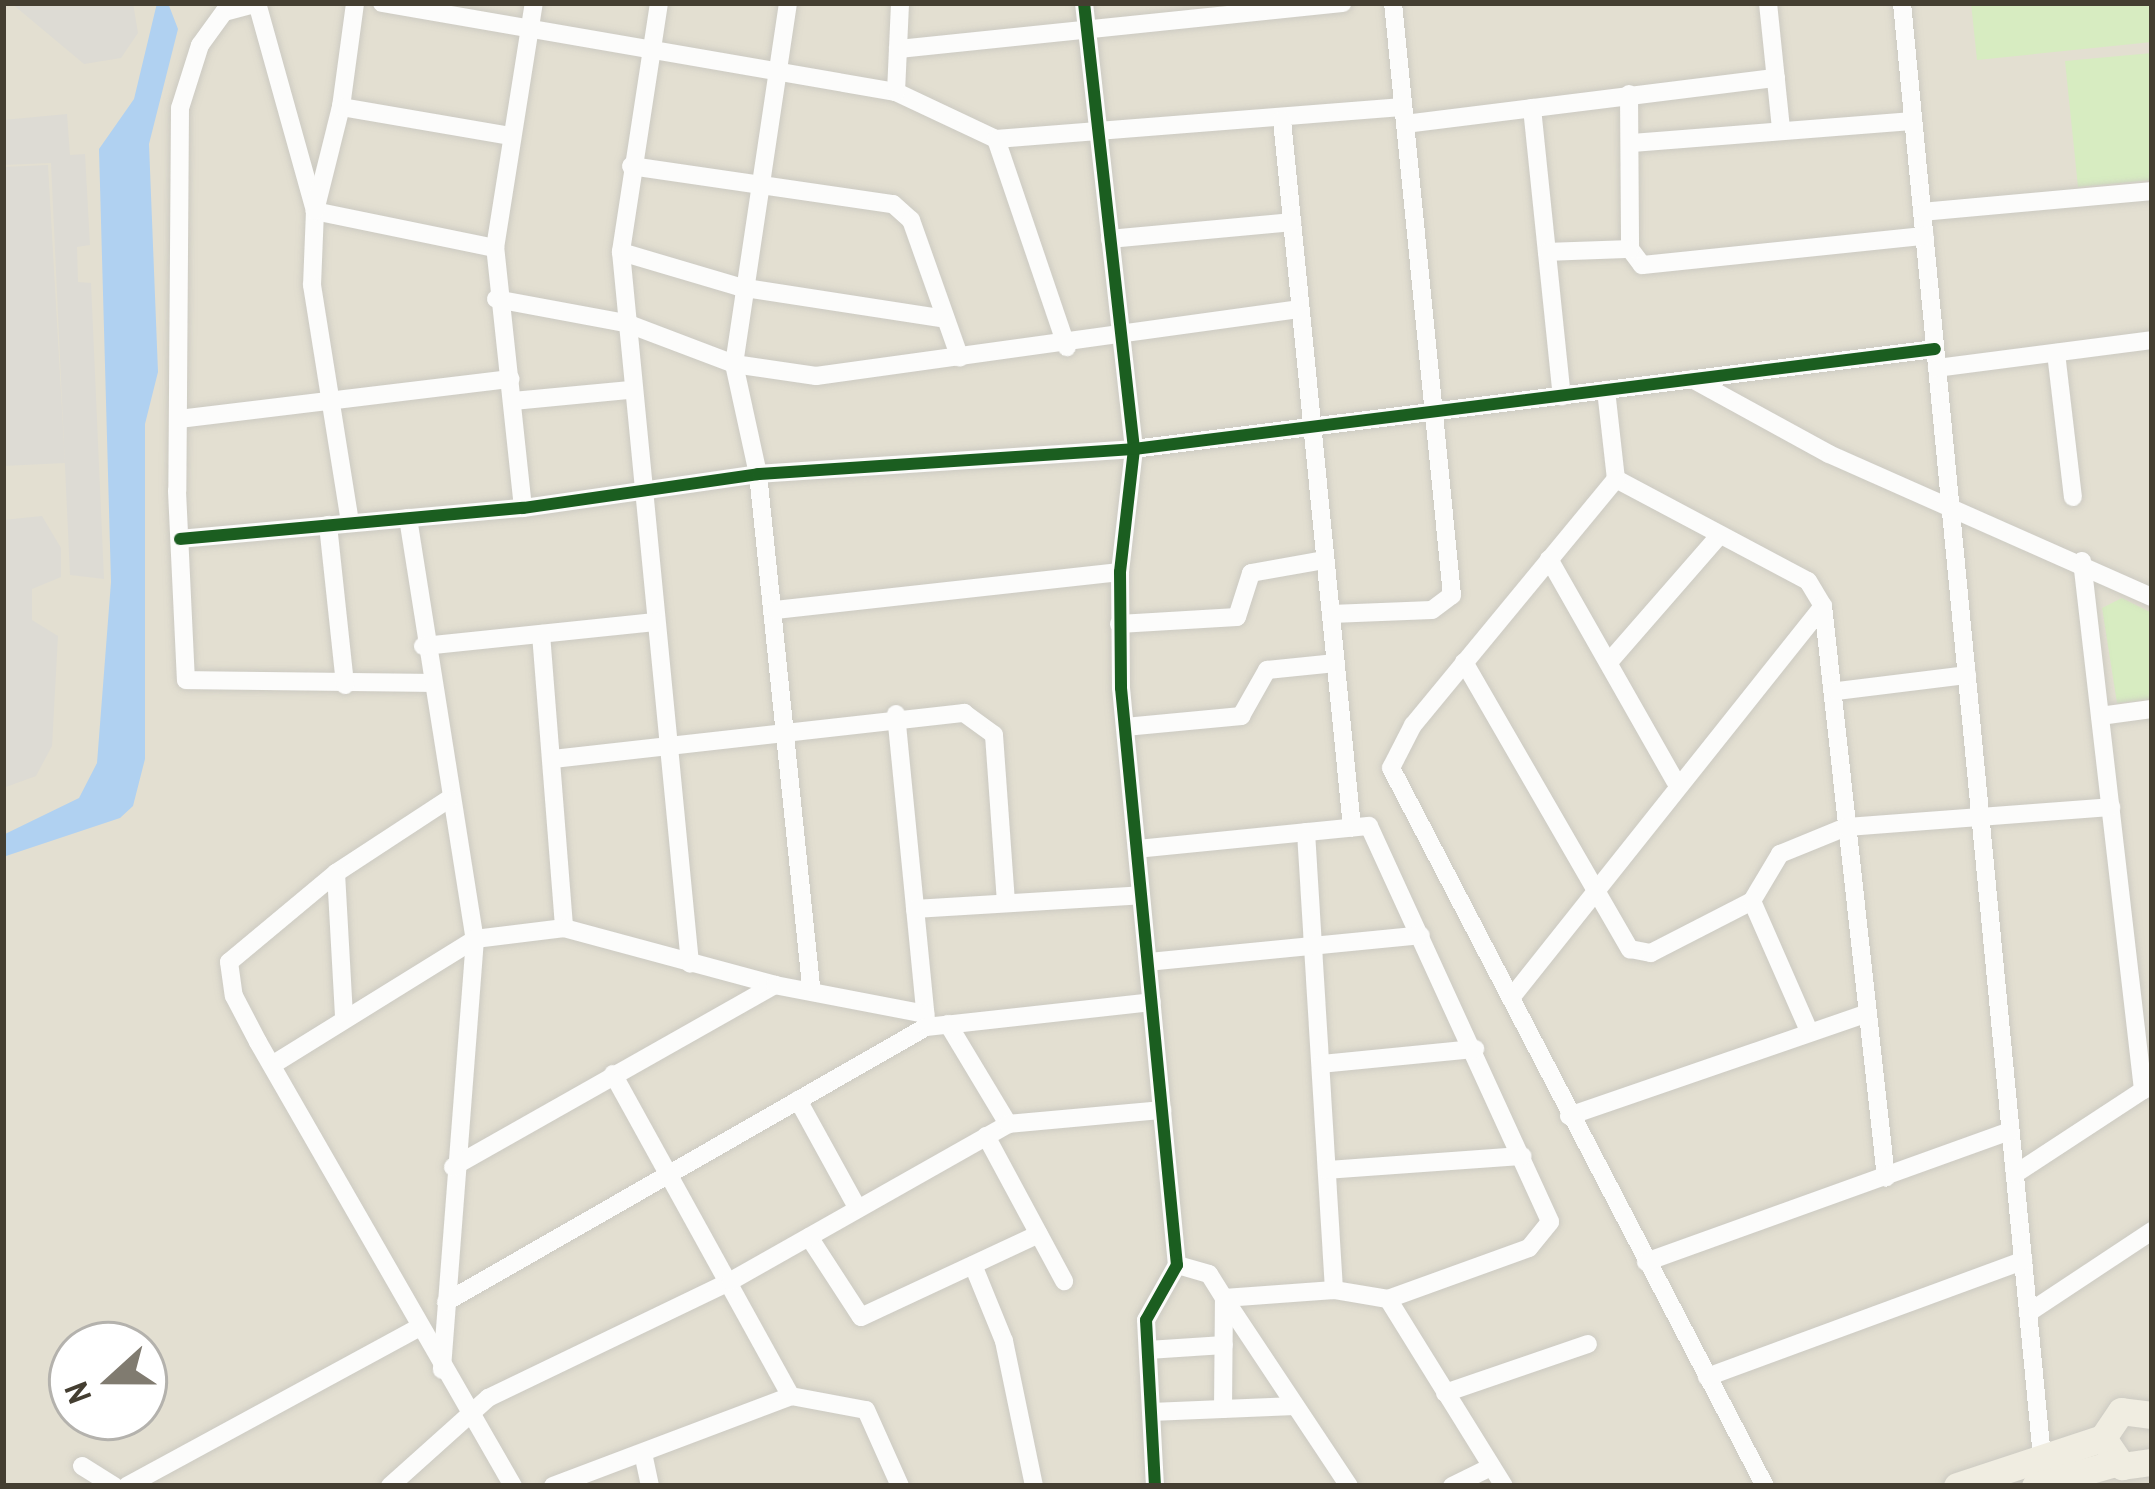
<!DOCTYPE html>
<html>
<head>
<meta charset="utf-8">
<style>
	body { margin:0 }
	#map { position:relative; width:2155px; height:1489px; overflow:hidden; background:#eeece4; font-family:"Archivo Narrow",sans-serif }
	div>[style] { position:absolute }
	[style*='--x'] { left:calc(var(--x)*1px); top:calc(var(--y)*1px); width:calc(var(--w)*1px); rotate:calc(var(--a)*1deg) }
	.residential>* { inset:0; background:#e3dfd1 }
	.green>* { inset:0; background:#d7ecc1 }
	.parking>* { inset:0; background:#dddbd4 }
	.water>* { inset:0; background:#b0d1f1 }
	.roads { filter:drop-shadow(0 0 3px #cccac2) drop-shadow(0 0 3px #cccac2) }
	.street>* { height:18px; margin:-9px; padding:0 9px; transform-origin:9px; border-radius:9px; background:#fcfcfb }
	.primary>* { height:27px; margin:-13.5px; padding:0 13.5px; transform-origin:13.5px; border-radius:13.5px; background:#f0ede1 }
	.cycleway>* { height:12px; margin:-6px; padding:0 6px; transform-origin:6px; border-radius:6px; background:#1b5e20 }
	span { translate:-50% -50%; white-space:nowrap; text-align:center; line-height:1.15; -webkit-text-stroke:9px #fff; paint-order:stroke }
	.frame { position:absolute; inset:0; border:6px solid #443e31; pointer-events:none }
	.north { position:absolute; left:48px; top:1321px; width:120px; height:120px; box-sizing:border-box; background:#fff; border:3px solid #b4b2ad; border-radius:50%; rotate:249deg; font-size:33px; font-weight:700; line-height:48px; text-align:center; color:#443e31 }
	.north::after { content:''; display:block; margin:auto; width:42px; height:54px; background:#807b70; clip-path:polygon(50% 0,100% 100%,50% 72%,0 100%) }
</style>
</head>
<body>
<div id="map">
	<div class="residential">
		<i style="clip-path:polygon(evenodd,3px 3px,2152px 3px,2152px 1486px,3px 1486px,3px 3px,72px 1345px,144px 1345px,144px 1417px,72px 1417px,72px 1345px)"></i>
	</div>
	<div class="green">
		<i style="clip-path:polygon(1971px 3px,2152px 3px,2152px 42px,1977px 60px)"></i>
		<i style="clip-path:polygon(2152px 53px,2152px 180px,2078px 187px,2065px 61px)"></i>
		<i style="clip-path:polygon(2122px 598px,2152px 613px,2152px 699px,2117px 703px,2102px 608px)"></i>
	</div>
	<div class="parking">
		<i style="clip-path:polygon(11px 3px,133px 3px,138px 33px,121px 58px,84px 64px)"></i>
		<i style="clip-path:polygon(67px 114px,70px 155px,85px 154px,90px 245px,77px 247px,78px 282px,91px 283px,104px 579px,70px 575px,51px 163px,3px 165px,3px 120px)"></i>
		<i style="clip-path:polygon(48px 165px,65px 463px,3px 466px,3px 167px)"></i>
		<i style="clip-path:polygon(42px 516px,61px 548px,61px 577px,32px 589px,32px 620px,58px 636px,52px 746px,36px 776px,3px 788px,3px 520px)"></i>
	</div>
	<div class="water">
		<i style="clip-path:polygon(157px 3px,168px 3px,178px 29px,149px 144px,158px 372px,145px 424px,145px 759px,133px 806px,120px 818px,3px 857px,3px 835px,79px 798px,97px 763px,111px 582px,99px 149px,134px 99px)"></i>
	</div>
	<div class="roads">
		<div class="street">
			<i style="--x:257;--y:3;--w:216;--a:74.4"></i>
			<i style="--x:315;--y:211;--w:74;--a:92.3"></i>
			<i style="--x:312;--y:285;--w:241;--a:80.9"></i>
			<i style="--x:258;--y:3;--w:35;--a:165"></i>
			<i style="--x:224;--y:12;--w:41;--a:126"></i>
			<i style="--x:200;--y:45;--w:66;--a:107.6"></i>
			<i style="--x:180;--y:108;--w:383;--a:90.4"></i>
			<i style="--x:177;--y:491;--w:189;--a:87.3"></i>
			<i style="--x:186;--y:680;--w:242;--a:0.7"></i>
			<i style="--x:382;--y:3;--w:522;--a:9.82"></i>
			<i style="--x:896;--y:92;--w:110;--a:25.2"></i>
			<i style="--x:996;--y:139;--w:408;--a:-4.5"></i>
			<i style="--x:659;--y:3;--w:252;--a:98.7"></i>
			<i style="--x:621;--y:252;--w:715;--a:84.46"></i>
			<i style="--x:788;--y:3;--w:365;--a:98.5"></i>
			<i style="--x:734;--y:364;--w:113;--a:77.7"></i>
			<i style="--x:758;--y:474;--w:515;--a:84.09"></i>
			<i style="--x:1084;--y:3;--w:449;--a:83.6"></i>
			<i style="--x:1134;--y:449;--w:124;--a:96.5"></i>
			<i style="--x:1120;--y:572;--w:116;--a:89.5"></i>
			<i style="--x:1121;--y:688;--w:580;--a:84.46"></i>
			<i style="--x:1177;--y:1265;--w:63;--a:119.4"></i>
			<i style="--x:1146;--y:1320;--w:166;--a:86.9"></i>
			<i style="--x:1768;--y:3;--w:127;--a:84.1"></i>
			<i style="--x:1902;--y:3;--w:1461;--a:84.5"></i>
			<i style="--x:898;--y:49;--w:447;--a:-5.9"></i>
			<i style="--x:896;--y:92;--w:89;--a:-87.4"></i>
			<i style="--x:1629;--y:94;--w:155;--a:89.6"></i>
			<i style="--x:1630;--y:249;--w:20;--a:53"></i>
			<i style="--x:1642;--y:265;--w:284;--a:-5.9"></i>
			<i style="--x:341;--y:107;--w:105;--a:-82.3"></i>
			<i style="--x:1532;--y:108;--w:290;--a:84.1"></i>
			<i style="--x:1282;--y:120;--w:711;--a:84.35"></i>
			<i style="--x:1405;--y:124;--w:374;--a:-7.1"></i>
			<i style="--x:996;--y:139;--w:220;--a:71.2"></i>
			<i style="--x:1632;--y:143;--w:282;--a:-4.5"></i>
			<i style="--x:631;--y:166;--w:265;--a:8.3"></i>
			<i style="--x:893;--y:204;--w:24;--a:42"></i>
			<i style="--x:911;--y:220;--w:146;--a:70.5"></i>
			<i style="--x:1922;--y:212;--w:231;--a:-5.2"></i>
			<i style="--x:1110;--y:239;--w:183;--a:-5.3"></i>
			<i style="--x:495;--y:248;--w:184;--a:-168.4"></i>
			<i style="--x:315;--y:211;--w:107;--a:-76"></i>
			<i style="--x:341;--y:107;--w:171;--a:9.7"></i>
			<i style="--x:621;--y:252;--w:123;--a:16.5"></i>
			<i style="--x:739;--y:287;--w:209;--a:8.8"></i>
			<i style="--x:1547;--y:252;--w:83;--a:-2.1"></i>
			<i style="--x:496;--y:299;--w:132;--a:10.5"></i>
			<i style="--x:626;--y:323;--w:116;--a:20.8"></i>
			<i style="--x:734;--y:364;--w:83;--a:8.3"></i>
			<i style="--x:816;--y:376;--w:489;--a:-7.9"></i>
			<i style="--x:2056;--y:353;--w:145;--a:83.3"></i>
			<i style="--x:1937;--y:368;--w:217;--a:-7.4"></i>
			<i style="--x:1692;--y:379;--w:156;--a:28.7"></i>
			<i style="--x:1829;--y:454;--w:353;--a:23.9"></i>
			<i style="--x:1606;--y:390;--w:90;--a:83.6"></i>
			<i style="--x:1616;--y:479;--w:217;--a:28"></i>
			<i style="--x:1808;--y:581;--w:29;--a:59"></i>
			<i style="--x:1823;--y:606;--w:575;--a:83.71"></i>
			<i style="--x:513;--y:401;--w:118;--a:-5.4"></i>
			<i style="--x:179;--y:419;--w:334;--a:-6.9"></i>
			<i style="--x:1616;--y:479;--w:319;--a:129.5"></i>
			<i style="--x:1413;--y:725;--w:48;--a:117.1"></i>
			<i style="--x:1391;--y:768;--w:810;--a:62.49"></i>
			<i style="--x:523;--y:508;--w:262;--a:-96.1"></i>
			<i style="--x:495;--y:248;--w:248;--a:-81"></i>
			<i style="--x:408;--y:518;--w:426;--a:81"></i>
			<i style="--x:475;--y:939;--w:432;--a:94.4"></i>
			<i style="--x:328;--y:525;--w:161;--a:83.9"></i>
			<i style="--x:180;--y:539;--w:344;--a:-5.2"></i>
			<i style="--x:523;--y:508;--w:237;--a:-8.2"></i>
			<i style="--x:758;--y:474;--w:377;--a:-3.8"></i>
			<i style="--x:1134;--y:449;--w:807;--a:-7.12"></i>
			<i style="--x:1549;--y:559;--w:255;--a:60.4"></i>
			<i style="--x:2082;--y:561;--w:533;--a:83.42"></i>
			<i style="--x:775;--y:610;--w:347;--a:-6.3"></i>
			<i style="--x:1331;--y:614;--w:101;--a:-2.3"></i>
			<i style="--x:1432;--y:610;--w:25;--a:-37"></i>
			<i style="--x:1452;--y:595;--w:595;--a:-95.69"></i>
			<i style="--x:1119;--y:624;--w:118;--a:-3.4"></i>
			<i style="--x:1237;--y:617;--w:46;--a:-72.3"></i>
			<i style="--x:1251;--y:573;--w:75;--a:-10"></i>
			<i style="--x:541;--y:634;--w:295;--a:85.5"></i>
			<i style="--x:423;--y:646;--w:234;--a:-5.9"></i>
			<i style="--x:1464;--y:662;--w:332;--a:60"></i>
			<i style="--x:1630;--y:949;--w:21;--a:11"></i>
			<i style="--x:1651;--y:953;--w:114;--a:-27.2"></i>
			<i style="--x:1609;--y:662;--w:164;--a:-48.9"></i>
			<i style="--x:1837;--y:691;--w:131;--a:-7"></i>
			<i style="--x:896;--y:714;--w:309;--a:84.4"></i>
			<i style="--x:2100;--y:716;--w:52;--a:-7.7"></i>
			<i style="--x:1125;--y:727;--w:117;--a:-5.4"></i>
			<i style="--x:1241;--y:716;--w:53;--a:-60.5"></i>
			<i style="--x:1267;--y:670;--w:69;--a:-5.8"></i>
			<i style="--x:553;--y:759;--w:414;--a:-6.4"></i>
			<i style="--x:964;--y:713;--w:37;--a:36"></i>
			<i style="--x:994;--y:735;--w:168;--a:85.9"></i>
			<i style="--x:449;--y:799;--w:135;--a:146.8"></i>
			<i style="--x:336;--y:873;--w:139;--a:140.2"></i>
			<i style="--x:229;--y:962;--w:34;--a:82"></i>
			<i style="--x:234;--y:996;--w:52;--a:62.4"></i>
			<i style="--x:258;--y:1042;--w:512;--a:60.13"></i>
			<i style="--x:1306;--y:832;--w:459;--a:86.5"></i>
			<i style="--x:1137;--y:849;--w:233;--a:-5.7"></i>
			<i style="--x:1369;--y:826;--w:435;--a:65.4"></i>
			<i style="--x:1550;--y:1222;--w:33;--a:129"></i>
			<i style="--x:1529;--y:1248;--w:150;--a:160.1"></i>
			<i style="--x:1388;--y:1299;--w:55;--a:-170.5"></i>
			<i style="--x:1334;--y:1290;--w:110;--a:175.8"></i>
			<i style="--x:1224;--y:1298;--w:28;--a:-122"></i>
			<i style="--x:1209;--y:1274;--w:33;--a:-164"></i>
			<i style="--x:336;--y:873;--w:143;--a:86.8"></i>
			<i style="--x:915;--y:909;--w:226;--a:-3.5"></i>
			<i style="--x:1148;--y:962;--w:274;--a:-5.6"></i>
			<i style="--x:1511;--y:998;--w:501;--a:-51.48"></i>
			<i style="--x:948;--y:1024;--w:117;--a:59"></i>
			<i style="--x:1809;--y:1031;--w:142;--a:-113.7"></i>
			<i style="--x:1752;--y:901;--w:55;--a:-59.2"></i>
			<i style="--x:1780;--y:854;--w:71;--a:-22.2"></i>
			<i style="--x:1846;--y:827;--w:266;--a:-4.3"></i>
			<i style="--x:1321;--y:1064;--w:155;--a:-5.6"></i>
			<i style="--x:272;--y:1065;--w:239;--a:-31.8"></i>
			<i style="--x:475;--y:939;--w:90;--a:-7"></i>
			<i style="--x:564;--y:928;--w:219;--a:15.1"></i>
			<i style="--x:613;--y:1074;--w:368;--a:61.1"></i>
			<i style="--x:791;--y:1396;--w:76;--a:10.6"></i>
			<i style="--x:866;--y:1410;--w:83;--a:65.9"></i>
			<i style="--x:798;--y:1100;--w:124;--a:61.2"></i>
			<i style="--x:1569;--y:1116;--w:310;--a:-19"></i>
			<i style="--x:986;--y:1136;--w:165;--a:61.7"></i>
			<i style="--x:453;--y:1167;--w:370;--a:-29.5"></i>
			<i style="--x:775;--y:985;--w:153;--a:10.9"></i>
			<i style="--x:1327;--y:1170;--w:196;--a:-4.1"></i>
			<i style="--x:2015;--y:1174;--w:163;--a:-33.2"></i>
			<i style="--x:809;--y:1237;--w:95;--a:57"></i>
			<i style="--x:861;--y:1317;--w:196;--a:-25"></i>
			<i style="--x:1646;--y:1262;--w:387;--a:-19.8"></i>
			<i style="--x:973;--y:1265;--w:82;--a:67.8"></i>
			<i style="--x:1004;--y:1341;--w:148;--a:78.3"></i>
			<i style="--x:1224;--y:1298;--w:226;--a:56.4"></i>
			<i style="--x:1388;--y:1299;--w:220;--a:58.2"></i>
			<i style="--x:446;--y:1302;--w:553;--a:-29.81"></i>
			<i style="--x:926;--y:1027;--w:227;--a:-6.3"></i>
			<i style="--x:2028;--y:1313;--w:149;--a:-33.5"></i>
			<i style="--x:1148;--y:1350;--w:76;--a:-3.8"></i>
			<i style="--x:1707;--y:1377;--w:337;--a:-20.2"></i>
			<i style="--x:1445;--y:1393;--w:151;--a:-18.9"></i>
			<i style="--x:1223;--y:1409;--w:111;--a:-89.5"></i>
			<i style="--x:1151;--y:1412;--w:144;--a:-2.4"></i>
			<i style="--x:643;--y:1453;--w:34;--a:78"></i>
			<i style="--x:82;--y:1466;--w:38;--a:32"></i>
			<i style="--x:127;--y:1486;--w:329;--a:-28.5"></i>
			<i style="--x:390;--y:1486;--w:132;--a:-41.9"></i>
			<i style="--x:488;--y:1398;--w:270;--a:-25.7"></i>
			<i style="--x:731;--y:1281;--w:318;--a:-29.5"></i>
			<i style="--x:1008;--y:1124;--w:155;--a:-5.2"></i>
			<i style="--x:553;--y:1486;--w:254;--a:-20.7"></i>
			<i style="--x:1452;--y:1486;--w:43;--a:-26"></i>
		</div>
		<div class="primary">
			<i style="--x:2152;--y:1415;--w:31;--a:-173"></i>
			<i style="--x:2121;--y:1411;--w:32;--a:124"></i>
			<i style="--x:2103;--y:1438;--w:34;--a:56"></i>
			<i style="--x:2122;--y:1466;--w:30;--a:-8"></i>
			<i style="--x:1957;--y:1486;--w:154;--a:-18.2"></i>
			<i style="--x:2035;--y:1486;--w:83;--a:-16"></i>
		</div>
	</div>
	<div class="cycleway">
		<i style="--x:1084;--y:3;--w:449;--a:83.6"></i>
		<i style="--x:1134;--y:449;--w:124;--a:96.5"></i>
		<i style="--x:1120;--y:572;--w:116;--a:89.5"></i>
		<i style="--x:1121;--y:688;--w:580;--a:84.46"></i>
		<i style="--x:1177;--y:1265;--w:63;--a:119.4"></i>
		<i style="--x:1146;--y:1320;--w:166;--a:86.9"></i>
		<i style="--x:180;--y:539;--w:344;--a:-5.2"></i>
		<i style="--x:523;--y:508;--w:237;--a:-8.2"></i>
		<i style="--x:758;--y:474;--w:377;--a:-3.8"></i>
		<i style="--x:1134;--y:449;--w:807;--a:-7.12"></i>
	</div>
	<div class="frame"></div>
	<div class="north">N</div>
</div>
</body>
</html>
